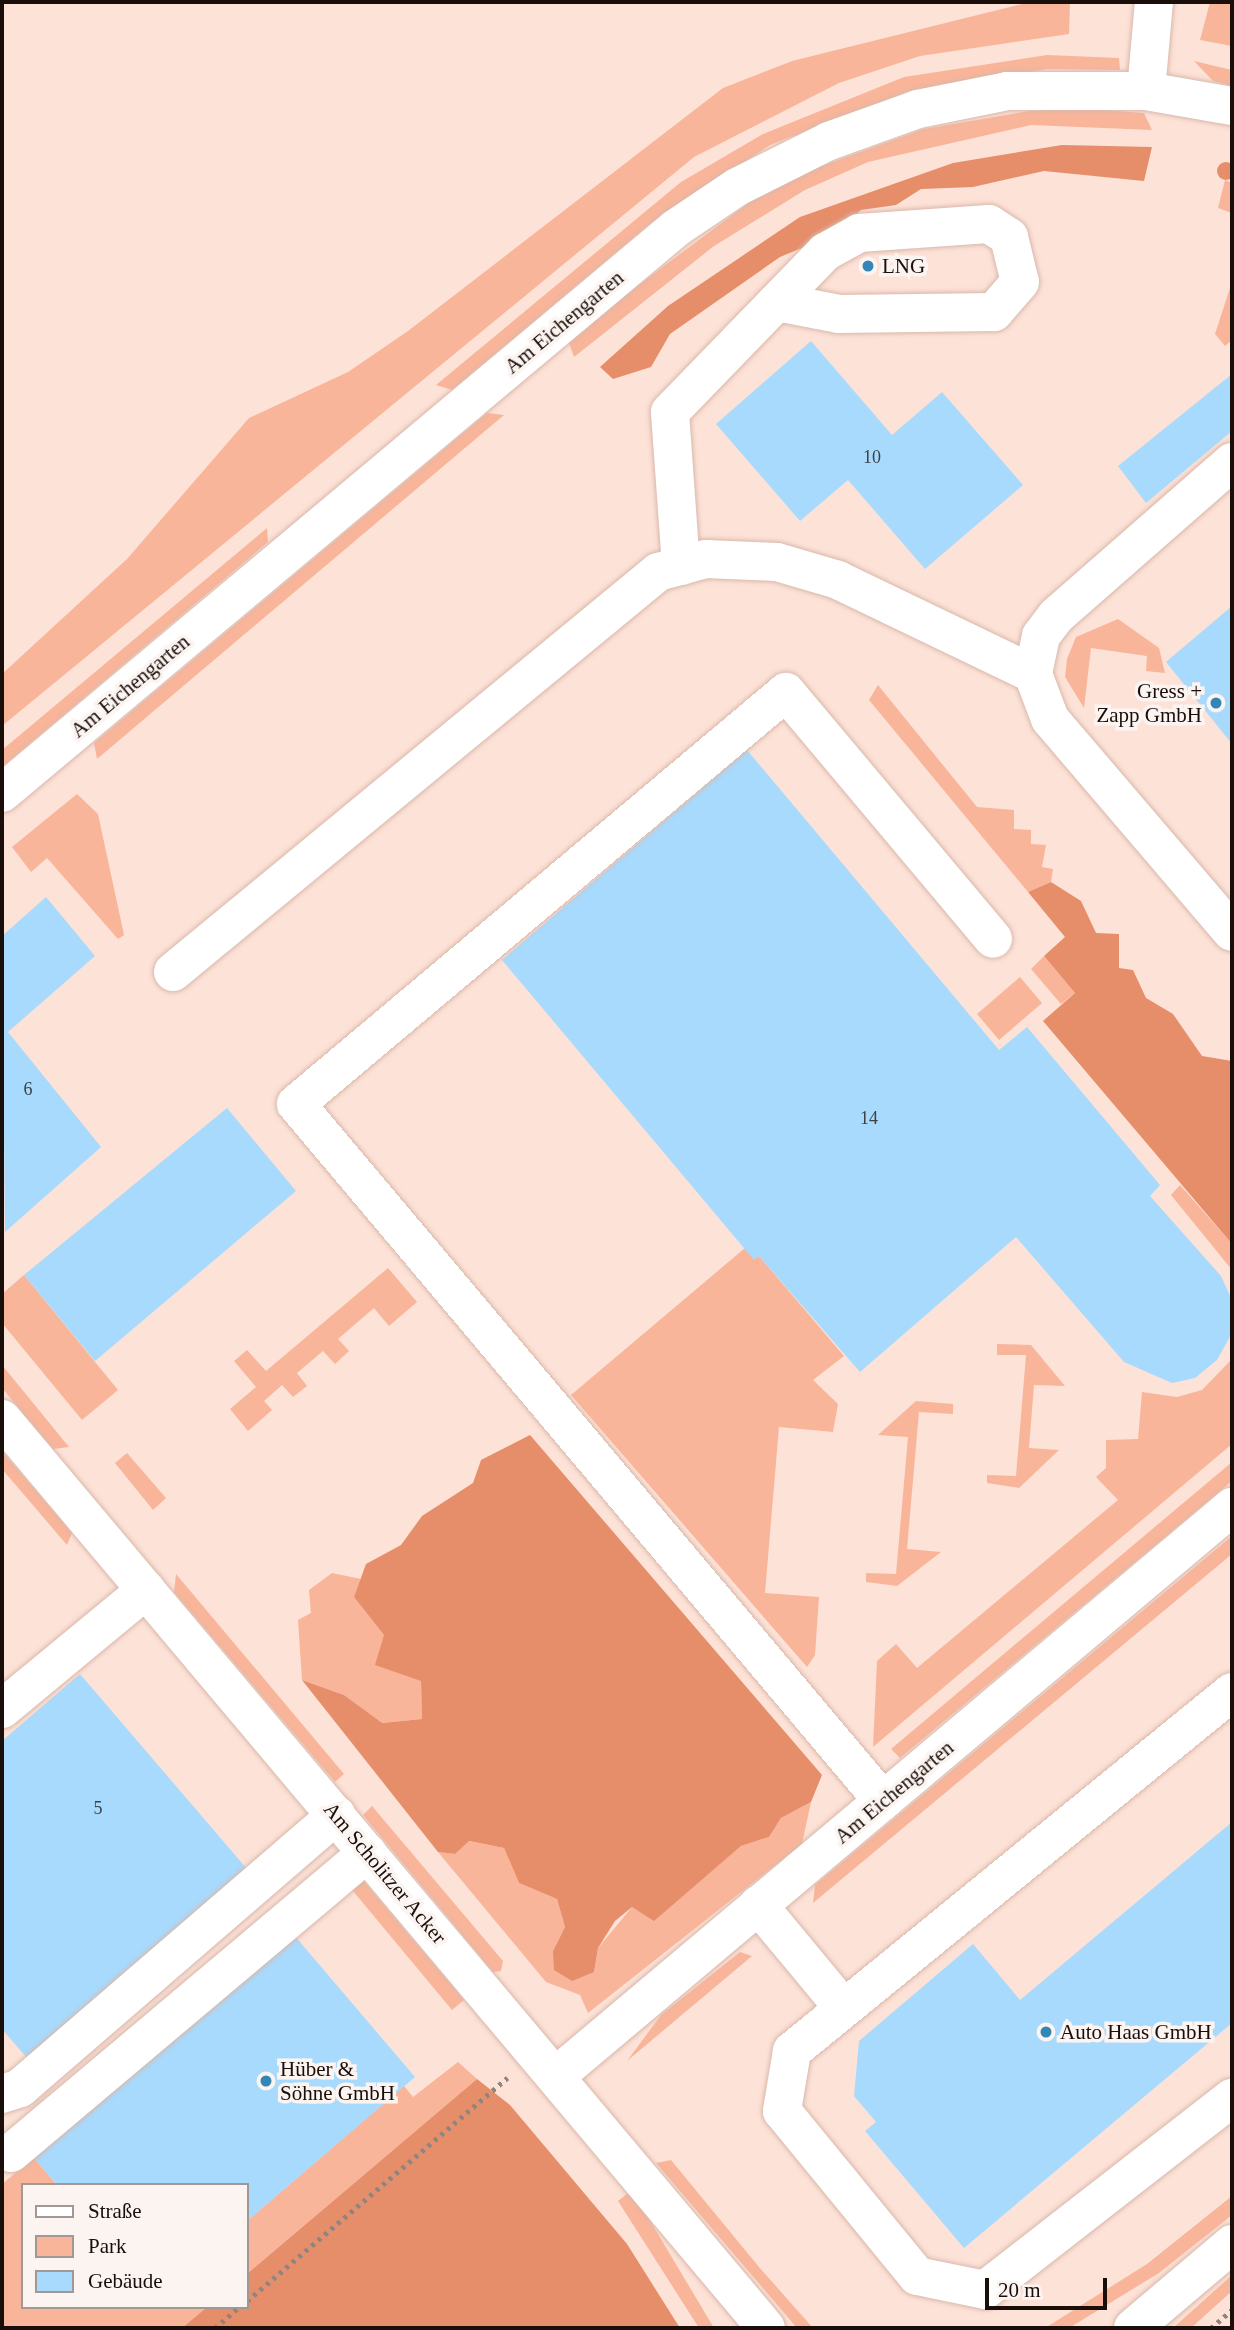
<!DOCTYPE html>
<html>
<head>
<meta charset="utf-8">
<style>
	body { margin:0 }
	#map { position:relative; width:1234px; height:2330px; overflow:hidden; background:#fde2d7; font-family:"Times New Roman",serif }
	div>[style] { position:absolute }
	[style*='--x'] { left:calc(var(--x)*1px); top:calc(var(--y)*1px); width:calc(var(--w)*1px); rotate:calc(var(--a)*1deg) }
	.green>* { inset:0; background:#f9b59a }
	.forest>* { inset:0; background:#e68d6a }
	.round { border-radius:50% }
	.building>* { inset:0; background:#a8dafd }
	.path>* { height:4.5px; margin-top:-2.25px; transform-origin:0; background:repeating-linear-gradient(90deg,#96827a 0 3.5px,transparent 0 8.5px) }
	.roads { filter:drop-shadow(0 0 2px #d9b8ab) drop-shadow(0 0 2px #d9b8ab) }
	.minor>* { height:38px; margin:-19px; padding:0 19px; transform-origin:19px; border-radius:19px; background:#fff }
	.major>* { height:38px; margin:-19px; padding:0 19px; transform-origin:19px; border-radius:19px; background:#fff }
	.dots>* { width:19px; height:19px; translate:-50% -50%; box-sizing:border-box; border:4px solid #fbf4f1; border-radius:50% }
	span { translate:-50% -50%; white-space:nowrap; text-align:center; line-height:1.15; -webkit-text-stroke:7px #fbf4f1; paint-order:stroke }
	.number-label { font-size:18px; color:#3d4147 }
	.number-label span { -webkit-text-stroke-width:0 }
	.poi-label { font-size:21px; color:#190e0a }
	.left { translate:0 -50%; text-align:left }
	.right { translate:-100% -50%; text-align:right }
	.street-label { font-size:21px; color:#190e0a }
	.frame { position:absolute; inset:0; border:4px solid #190e0a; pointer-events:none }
	.legend { position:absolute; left:21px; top:2183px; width:228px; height:126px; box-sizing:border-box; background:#fbf4f1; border:2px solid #a19895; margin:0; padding:9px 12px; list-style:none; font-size:21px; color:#190e0a }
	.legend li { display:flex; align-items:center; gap:14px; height:35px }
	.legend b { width:35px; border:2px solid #a19895 }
	.scale { position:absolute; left:985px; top:2278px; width:122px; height:32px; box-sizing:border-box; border:4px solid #190e0a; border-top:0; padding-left:9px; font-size:21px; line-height:24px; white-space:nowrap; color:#190e0a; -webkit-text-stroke:5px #fbf4f1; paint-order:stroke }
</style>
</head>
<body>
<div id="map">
	<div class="green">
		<i style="clip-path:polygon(1030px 2px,1070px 2px,1069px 34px,920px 56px,839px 83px,694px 157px,2px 726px,2px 674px,127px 559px,249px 418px,348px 372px,408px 331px,723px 88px,792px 61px)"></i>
		<i style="clip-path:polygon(1210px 2px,1232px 2px,1232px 46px,1200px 40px)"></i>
		<i style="clip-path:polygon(1047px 55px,1119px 58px,1120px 70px,1047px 69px,909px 91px,770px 145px,652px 222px,452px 390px,436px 385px,681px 182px,763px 134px,904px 77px)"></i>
		<i style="clip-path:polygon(1194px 61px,1232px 70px,1232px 86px,1213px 81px)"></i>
		<i style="clip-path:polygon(1088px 109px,1144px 113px,1152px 130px,1031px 125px,868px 162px,805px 190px,714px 246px,574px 357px,569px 343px,640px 284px,751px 201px,805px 172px,924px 129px,1029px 111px)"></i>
		<i style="clip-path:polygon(1225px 180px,1232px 183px,1232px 213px,1218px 208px)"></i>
		<i style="clip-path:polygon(1232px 282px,1232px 340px,1225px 346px,1215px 334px)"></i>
		<i style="clip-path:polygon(487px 413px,504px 415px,97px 759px,94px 743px)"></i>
		<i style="clip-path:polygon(267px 528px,268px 542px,2px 767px,2px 750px)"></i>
		<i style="clip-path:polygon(1118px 619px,1159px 648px,1165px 673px,1146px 671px,1147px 656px,1091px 648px,1084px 708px,1065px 677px,1067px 659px,1076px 637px)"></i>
		<i style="clip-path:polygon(878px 685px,977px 807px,1014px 810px,1014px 829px,1031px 830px,1031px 844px,1046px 845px,1042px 867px,1053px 869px,1051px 882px,1028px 892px,869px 700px)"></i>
		<i style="clip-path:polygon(77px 794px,98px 814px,124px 935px,118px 939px,47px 858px,31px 872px,12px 847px)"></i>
		<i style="clip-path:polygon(1044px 956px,1075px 993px,1061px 1004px,1031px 969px)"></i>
		<i style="clip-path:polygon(1020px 977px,1042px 1003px,999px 1040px,977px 1014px)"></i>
		<i style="clip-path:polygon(1180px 1185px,1232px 1244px,1232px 1270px,1171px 1195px)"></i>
		<i style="clip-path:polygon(745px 1248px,759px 1256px,844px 1356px,813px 1380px,838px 1404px,833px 1432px,779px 1427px,765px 1593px,819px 1597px,815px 1655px,807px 1667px,571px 1395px)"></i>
		<i style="clip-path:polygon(388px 1268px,417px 1302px,389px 1326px,374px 1308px,338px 1339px,349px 1351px,335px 1364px,323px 1351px,297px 1373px,307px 1386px,293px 1397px,282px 1385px,264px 1401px,272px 1410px,248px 1431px,230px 1409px,256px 1387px,234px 1361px,247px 1350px,266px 1371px)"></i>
		<i style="clip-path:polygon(24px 1275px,118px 1390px,82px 1420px,2px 1323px,2px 1294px)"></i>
		<i style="clip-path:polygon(997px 1344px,1031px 1345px,1065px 1386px,1034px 1385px,1029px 1448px,1059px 1450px,1019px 1488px,987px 1483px,987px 1475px,1016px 1476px,1026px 1355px,997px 1355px)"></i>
		<i style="clip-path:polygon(1232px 1359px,1232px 1444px,873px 1747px,877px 1661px,896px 1644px,917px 1668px,1118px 1500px,1096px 1477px,1106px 1468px,1106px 1440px,1138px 1439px,1142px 1392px,1177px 1397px,1202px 1390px)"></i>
		<i style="clip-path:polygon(2px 1365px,69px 1447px,53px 1449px,2px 1388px)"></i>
		<i style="clip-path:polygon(916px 1401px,953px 1404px,953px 1414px,919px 1412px,907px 1549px,941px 1552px,897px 1586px,866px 1582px,866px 1573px,896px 1574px,908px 1437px,878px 1435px)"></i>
		<i style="clip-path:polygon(2px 1451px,72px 1533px,67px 1545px,2px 1469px)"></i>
		<i style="clip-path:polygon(127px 1453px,166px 1498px,153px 1510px,115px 1463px)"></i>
		<i style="clip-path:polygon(1232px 1462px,1232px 1481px,900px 1758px,891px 1749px)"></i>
		<i style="clip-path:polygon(1232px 1536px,1232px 1554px,813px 1903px,815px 1885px)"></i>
		<i style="clip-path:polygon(332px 1573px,361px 1579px,354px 1597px,421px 1681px,422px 1719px,381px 1723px,344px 1695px,302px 1680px,298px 1620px,311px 1613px,309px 1590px)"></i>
		<i style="clip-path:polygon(176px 1574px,344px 1774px,335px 1782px,174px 1592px)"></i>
		<i style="clip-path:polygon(811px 1802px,802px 1844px,588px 2013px,580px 1995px,546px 1982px,438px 1852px,455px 1854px,468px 1841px,504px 1848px,519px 1883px,557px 1899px,565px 1927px,553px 1951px,594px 1972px,598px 1948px,632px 1907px,654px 1920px,741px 1846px,769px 1837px,781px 1818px)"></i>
		<i style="clip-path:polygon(372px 1806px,503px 1961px,501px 1971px,493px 1972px,363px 1815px)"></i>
		<i style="clip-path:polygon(361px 1878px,464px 2000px,452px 2010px,348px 1885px)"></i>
		<i style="clip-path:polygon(740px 1952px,752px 1956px,627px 2061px,661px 2015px)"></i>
		<i style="clip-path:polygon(458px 2062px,477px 2079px,247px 2274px,247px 2221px,404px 2086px,413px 2097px)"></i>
		<i style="clip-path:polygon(34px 2158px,57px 2185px,23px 2185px,23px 2307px,207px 2307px,182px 2328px,2px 2328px,2px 2184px)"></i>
		<i style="clip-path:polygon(671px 2160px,759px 2267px,813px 2328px,797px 2328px,656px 2163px)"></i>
		<i style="clip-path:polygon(628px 2193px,649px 2219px,714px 2328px,699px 2328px,618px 2201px)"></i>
		<i style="clip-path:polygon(1232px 2196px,1232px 2215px,1159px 2273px,1069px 2328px,1045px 2328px,1147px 2264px)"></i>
		<i style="clip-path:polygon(1232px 2275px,1232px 2291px,1191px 2328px,1173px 2328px)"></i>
	</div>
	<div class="forest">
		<i style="clip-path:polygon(1062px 145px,1152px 147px,1144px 181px,1044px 171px,973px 187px,921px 189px,896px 205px,861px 210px,831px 236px,780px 257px,670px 334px,651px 367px,613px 379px,600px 367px,668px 306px,800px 217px,953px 163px)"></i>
		<i class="round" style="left:1217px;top:162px;width:18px;height:18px"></i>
		<i style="clip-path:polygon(1051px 882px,1081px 901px,1096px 933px,1119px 934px,1119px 968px,1133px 970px,1146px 998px,1173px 1014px,1202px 1056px,1232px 1061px,1232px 1244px,1043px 1021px,1075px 993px,1044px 956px,1065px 937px,1028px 892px)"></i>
		<i style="clip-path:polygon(530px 1435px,822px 1775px,811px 1802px,781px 1818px,769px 1837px,741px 1846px,654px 1921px,632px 1907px,615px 1921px,598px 1948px,594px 1972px,572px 1981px,554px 1970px,553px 1951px,565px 1927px,557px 1899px,519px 1883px,504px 1848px,469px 1841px,455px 1854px,438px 1852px,302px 1680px,344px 1695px,382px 1723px,422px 1719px,421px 1681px,375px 1665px,384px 1635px,354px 1597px,366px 1564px,401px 1545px,422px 1516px,473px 1483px,481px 1460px)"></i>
		<i style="clip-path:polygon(477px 2079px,510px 2105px,627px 2244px,680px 2328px,182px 2328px,207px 2307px,247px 2307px,247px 2274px)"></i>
	</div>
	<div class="building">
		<i style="clip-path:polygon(811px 341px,892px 435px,942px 392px,1023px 485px,925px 569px,848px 480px,800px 521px,716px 424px)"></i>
		<i style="clip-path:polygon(1232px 374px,1232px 431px,1146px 503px,1118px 466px)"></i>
		<i style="clip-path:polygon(1232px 606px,1232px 744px,1166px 662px)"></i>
		<i style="clip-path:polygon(747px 750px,999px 1050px,1027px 1027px,1160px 1185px,1150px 1196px,1221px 1276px,1232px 1300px,1232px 1333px,1217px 1360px,1195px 1378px,1172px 1383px,1124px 1362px,1016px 1237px,860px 1372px,759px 1256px,754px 1260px,502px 960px)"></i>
		<i style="clip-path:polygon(46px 897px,95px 956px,8px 1032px,101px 1147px,5px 1232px,2px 936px)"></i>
		<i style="clip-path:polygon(227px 1108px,296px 1191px,95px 1361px,24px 1275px)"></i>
		<i style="clip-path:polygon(80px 1674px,253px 1876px,33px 2065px,2px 2029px,2px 1741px)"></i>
		<i style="clip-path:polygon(1232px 1822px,1232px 2023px,964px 2248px,865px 2131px,876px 2122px,854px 2096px,859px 2041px,973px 1944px,1020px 2000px)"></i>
		<i style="clip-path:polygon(294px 1935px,415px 2077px,247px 2221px,247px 2185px,57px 2185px,34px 2158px)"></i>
	</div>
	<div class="path">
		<i style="--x:247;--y:2301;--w:343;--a:-40.6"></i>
		<i style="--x:215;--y:2328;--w:32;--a:-41"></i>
		<i style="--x:1211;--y:2328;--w:28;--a:-41"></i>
	</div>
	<div class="roads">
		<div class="minor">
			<i style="--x:1146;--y:91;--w:89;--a:-84.9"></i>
			<i style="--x:1232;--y:462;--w:234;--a:138.8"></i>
			<i style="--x:1056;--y:616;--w:25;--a:127"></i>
			<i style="--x:1041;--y:636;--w:39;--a:102"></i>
			<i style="--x:1033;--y:674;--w:48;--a:69.3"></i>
			<i style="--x:1050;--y:719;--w:280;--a:49.5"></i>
			<i style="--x:681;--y:566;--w:154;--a:-94.1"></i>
			<i style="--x:670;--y:412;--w:223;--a:-45.9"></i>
			<i style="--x:825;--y:252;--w:39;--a:-29"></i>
			<i style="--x:859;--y:233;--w:130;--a:-4"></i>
			<i style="--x:989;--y:224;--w:24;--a:33"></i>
			<i style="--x:1009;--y:237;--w:46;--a:76.3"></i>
			<i style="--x:1020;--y:282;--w:40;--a:131"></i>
			<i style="--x:994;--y:312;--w:155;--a:179.3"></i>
			<i style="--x:839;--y:314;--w:63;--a:-169"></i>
			<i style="--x:2;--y:793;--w:879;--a:-39.97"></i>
			<i style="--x:676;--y:228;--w:73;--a:-33.9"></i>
			<i style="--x:737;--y:187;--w:103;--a:-26.6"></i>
			<i style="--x:829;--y:141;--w:95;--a:-19.8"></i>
			<i style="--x:918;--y:109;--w:91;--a:-11.4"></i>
			<i style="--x:1007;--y:91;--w:139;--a:0"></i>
			<i style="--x:1146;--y:91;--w:87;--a:9.9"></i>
			<i style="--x:173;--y:972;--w:629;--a:-39.51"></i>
			<i style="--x:658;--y:572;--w:50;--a:-15.2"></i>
			<i style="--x:706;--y:559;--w:71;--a:2.4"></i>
			<i style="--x:777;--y:562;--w:64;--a:16.4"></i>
			<i style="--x:838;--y:580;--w:216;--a:25.7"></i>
			<i style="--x:2;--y:1419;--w:1187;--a:49.95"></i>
			<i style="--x:1232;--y:1692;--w:568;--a:140.79"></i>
			<i style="--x:792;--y:2051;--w:61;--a:99.5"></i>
			<i style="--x:782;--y:2111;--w:213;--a:50.7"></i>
			<i style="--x:917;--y:2276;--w:69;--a:11.6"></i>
			<i style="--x:985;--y:2290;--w:313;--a:-37.9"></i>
			<i style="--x:2;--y:1709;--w:187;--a:-39.6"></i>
			<i style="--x:883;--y:1801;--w:911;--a:-130.1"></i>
			<i style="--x:296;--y:1104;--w:640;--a:-40.06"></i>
			<i style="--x:786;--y:692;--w:322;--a:50"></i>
			<i style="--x:758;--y:1905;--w:131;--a:50.3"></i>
			<i style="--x:556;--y:2076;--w:884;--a:-40.09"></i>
			<i style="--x:2;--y:2094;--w:19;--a:-18"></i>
			<i style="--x:20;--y:2088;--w:418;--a:-40.8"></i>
			<i style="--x:11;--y:2153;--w:466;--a:-40.1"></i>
		</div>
		<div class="major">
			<i style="--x:1133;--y:2328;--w:130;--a:-40.3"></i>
		</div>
	</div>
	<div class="dots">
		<i style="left:868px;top:266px;background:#3486b6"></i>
		<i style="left:1216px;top:703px;background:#3486b6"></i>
		<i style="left:1046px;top:2032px;background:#3486b6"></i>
		<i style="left:266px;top:2081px;background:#3486b6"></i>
	</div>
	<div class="number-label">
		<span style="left:872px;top:457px">10</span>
		<span style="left:28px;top:1089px">6</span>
		<span style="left:869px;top:1118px">14</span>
		<span style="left:98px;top:1808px">5</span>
	</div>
	<div class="poi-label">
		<span class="left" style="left:882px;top:266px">LNG</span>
		<span class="right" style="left:1202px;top:703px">Gress +<br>Zapp GmbH</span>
		<span class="left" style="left:1060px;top:2032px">Auto Haas GmbH</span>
		<span class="left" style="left:280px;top:2081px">Hüber &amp;<br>Söhne GmbH</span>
	</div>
	<div class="street-label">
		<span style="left:564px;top:322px;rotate:-40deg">Am Eichengarten</span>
		<span style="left:130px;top:686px;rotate:-40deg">Am Eichengarten</span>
		<span style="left:894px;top:1792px;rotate:-40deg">Am Eichengarten</span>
		<span style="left:385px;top:1873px;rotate:50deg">Am Scholitzer Acker</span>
	</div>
	<div class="frame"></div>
	<ul class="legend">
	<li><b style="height:9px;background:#fff"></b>Straße</li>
	<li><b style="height:19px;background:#f9b59a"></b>Park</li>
	<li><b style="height:19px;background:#a8dafd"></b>Gebäude</li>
	</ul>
	<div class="scale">20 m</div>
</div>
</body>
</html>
